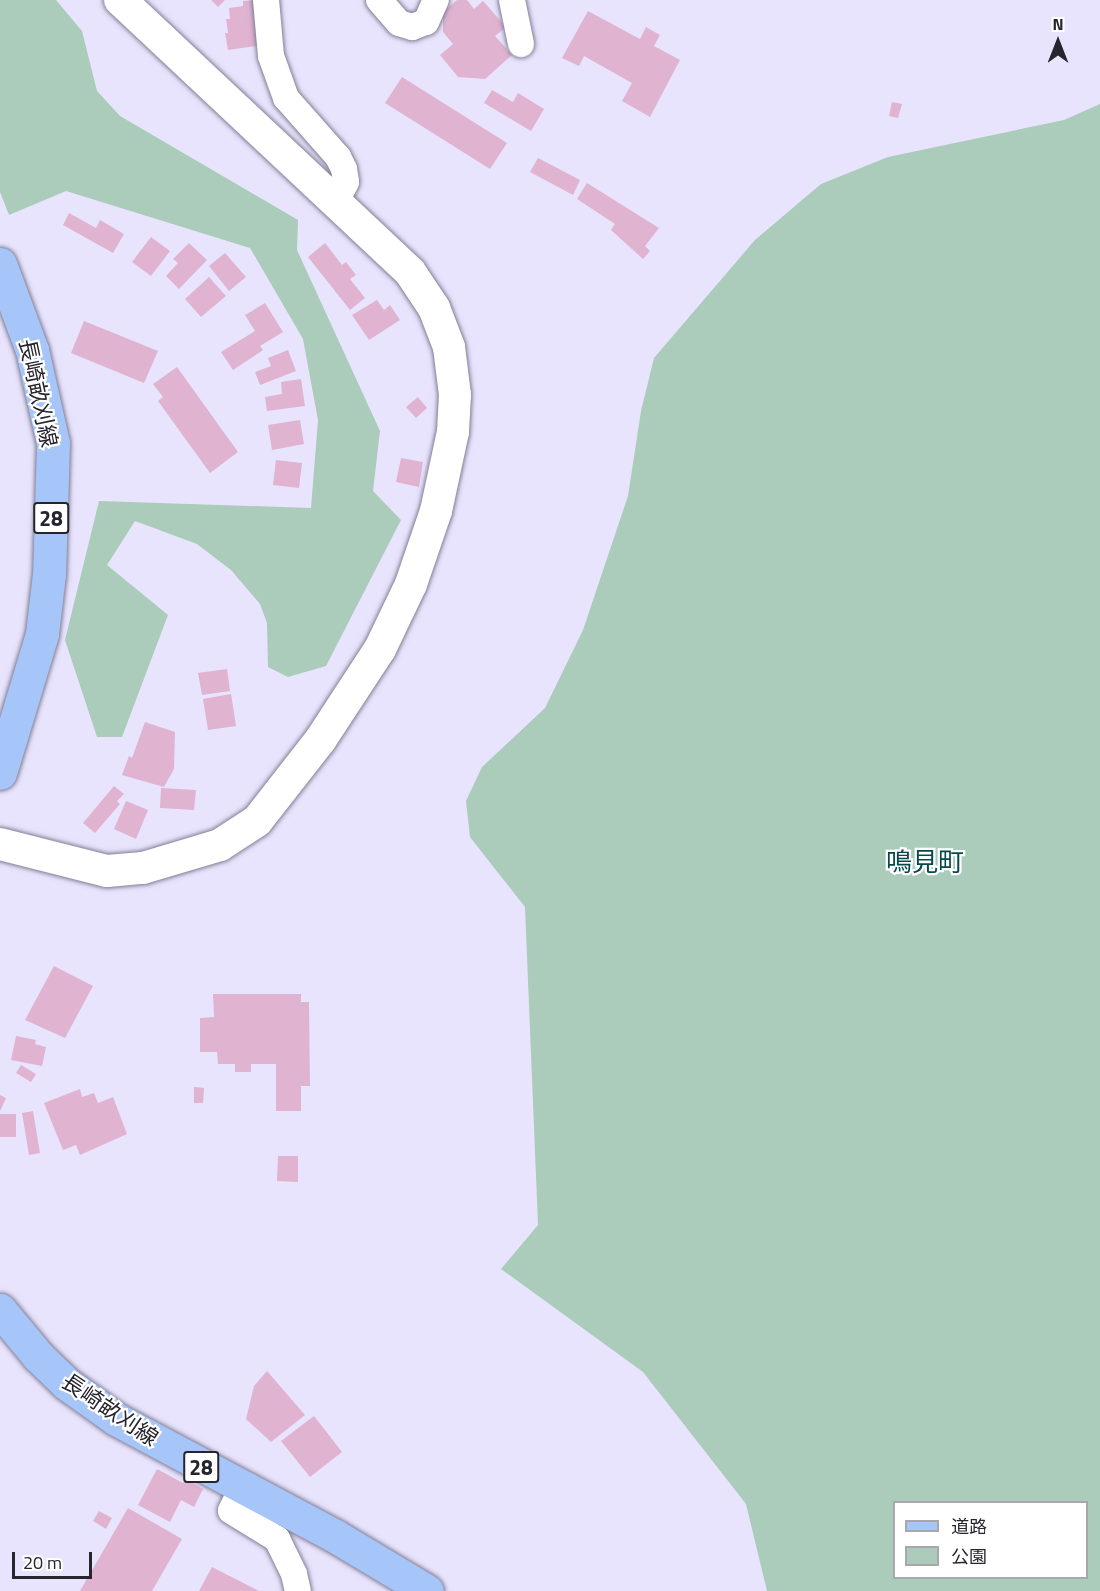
<!DOCTYPE html>
<html>
<head>
<meta charset="utf-8">
<style>
	body { margin:0 }
	#map { position:relative; width:1100px; height:1591px; overflow:hidden; background:#e8e4fd; font-family:"Titillium Web","Noto Sans JP",sans-serif }
	div>[style] { position:absolute }
	[style*='--x'] { left:calc(var(--x)*1px); top:calc(var(--y)*1px); width:calc(var(--w)*1px); rotate:calc(var(--a)*1deg) }
	.green>* { inset:0; background:#abcbbb }
	.building>* { inset:0; background:#e0b3d1 }
	.roads { filter:drop-shadow(0 0 2px #827e95) drop-shadow(0 0 2px #827e95) }
	.minor>* { height:26px; margin:-13px; padding:0 13px; transform-origin:13px; border-radius:13px; background:#fff }
	.tertiary>* { height:32px; margin:-16px; padding:0 16px; transform-origin:16px; border-radius:16px; background:#fff }
	.primary>* { height:33px; margin:-16.5px; padding:0 16.5px; transform-origin:16.5px; border-radius:16.5px; background:#a6c5f8 }
	span { translate:-50% -50%; white-space:nowrap; text-align:center; line-height:1.15; -webkit-text-stroke:4.5px #fff; paint-order:stroke }
	.shield-label span { padding:2px 4px; background:#fff; border:2px solid; border-radius:4px; -webkit-text-stroke-width:0 }
	.shield-label { font-size:21px; color:#26242d; font-weight:700 }
	.street-label { font-size:22px; color:#26242d }
	.quarter-label { font-size:26px; color:#07494b }
	.legend { position:absolute; left:893px; top:1501px; width:195px; height:78px; box-sizing:border-box; background:#fff; border:2px solid #a8a7ab; margin:0; padding:8px 10px; list-style:none; font-size:18px; color:#26242d }
	.legend li { display:flex; align-items:center; gap:12px; height:30px }
	.legend b { width:30px; border:2px solid #a8a7ab }
	.north { position:absolute; left:1028px; top:12px; width:60px; height:60px; -webkit-text-stroke:4px #fff; paint-order:stroke; rotate:0deg; font-size:16px; font-weight:700; line-height:24px; text-align:center; color:#26242d }
	.north::after { content:''; display:block; margin:auto; width:21px; height:27px; background:#26242d; clip-path:polygon(50% 0,100% 100%,50% 72%,0 100%) }
	.scale { position:absolute; left:12px; top:1552px; width:80px; height:27px; box-sizing:border-box; border:3px solid #26242d; border-top:0; padding-left:8px; font-size:18px; line-height:21px; white-space:nowrap; color:#26242d; -webkit-text-stroke:4px #fff; paint-order:stroke }
</style>
</head>
<body>
<div id="map">
	<div class="green">
		<i style="clip-path:polygon(0 0,56px 0,82px 31px,97px 91px,120px 116px,298px 220px,297px 250px,380px 431px,373px 491px,401px 520px,326px 666px,288px 677px,268px 667px,267px 623px,260px 604px,231px 570px,197px 544px,135px 521px,107px 565px,168px 615px,122px 737px,97px 737px,65px 640px,99px 501px,311px 508px,318px 420px,303px 339px,250px 248px,66px 191px,9px 215px,0 192px)"></i>
		<i style="clip-path:polygon(evenodd,1100px 104px,1100px 1591px,767px 1591px,746px 1504px,643px 1372px,501px 1269px,538px 1225px,525px 907px,470px 837px,466px 801px,482px 767px,545px 708px,583px 630px,628px 496px,641px 411px,654px 358px,755px 240px,821px 184px,888px 157px,1064px 120px,1100px 104px,1086px 1502px,1086px 1578px,894px 1578px,894px 1502px,1086px 1502px)"></i>
	</div>
	<div class="building">
		<i style="clip-path:polygon(211px 0,225px 0,218px 7px)"></i>
		<i style="clip-path:polygon(256px 0,262px 45px,228px 50px,225px 33px,228px 33px,226px 19px,230px 19px,229px 8px,243px 6px,243px 1px)"></i>
		<i style="clip-path:polygon(457px 0,467px 0,474px 9px,483px 1px,506px 27px,495px 36px,512px 55px,485px 79px,458px 77px,440px 55px,453px 44px,443px 32px,443px 12px)"></i>
		<i style="clip-path:polygon(588px 11px,640px 39px,646px 27px,660px 35px,654px 46px,680px 60px,650px 117px,622px 101px,632px 83px,584px 56px,579px 66px,562px 58px)"></i>
		<i style="clip-path:polygon(402px 77px,507px 143px,490px 169px,385px 103px)"></i>
		<i style="clip-path:polygon(492px 90px,513px 102px,518px 93px,544px 109px,531px 131px,484px 103px)"></i>
		<i style="clip-path:polygon(892px 102px,902px 104px,898px 118px,889px 116px)"></i>
		<i style="clip-path:polygon(538px 158px,580px 180px,573px 195px,530px 172px)"></i>
		<i style="clip-path:polygon(587px 183px,659px 228px,645px 246px,650px 251px,643px 259px,611px 230px,615px 224px,577px 199px)"></i>
		<i style="clip-path:polygon(69px 213px,96px 228px,100px 220px,124px 234px,113px 253px,63px 225px)"></i>
		<i style="clip-path:polygon(151px 237px,170px 251px,151px 276px,132px 262px)"></i>
		<i style="clip-path:polygon(189px 243px,207px 260px,179px 289px,166px 276px,178px 263px,173px 259px)"></i>
		<i style="clip-path:polygon(325px 243px,342px 265px,346px 262px,356px 275px,350px 279px,365px 298px,350px 310px,308px 257px)"></i>
		<i style="clip-path:polygon(225px 253px,246px 277px,229px 291px,209px 266px)"></i>
		<i style="clip-path:polygon(209px 277px,226px 296px,201px 317px,185px 299px)"></i>
		<i style="clip-path:polygon(377px 300px,384px 310px,390px 305px,400px 320px,369px 340px,352px 315px)"></i>
		<i style="clip-path:polygon(265px 303px,283px 332px,260px 346px,263px 350px,233px 370px,221px 352px,255px 331px,245px 315px)"></i>
		<i style="clip-path:polygon(84px 321px,158px 351px,144px 383px,71px 353px)"></i>
		<i style="clip-path:polygon(288px 350px,296px 371px,260px 385px,255px 372px,271px 366px,268px 358px)"></i>
		<i style="clip-path:polygon(177px 367px,238px 452px,210px 473px,158px 401px,163px 397px,153px 384px)"></i>
		<i style="clip-path:polygon(301px 379px,305px 406px,267px 411px,265px 397px,282px 394px,281px 382px)"></i>
		<i style="clip-path:polygon(418px 397px,427px 408px,416px 418px,406px 407px)"></i>
		<i style="clip-path:polygon(300px 420px,304px 444px,272px 450px,268px 425px)"></i>
		<i style="clip-path:polygon(401px 458px,423px 462px,419px 487px,396px 482px)"></i>
		<i style="clip-path:polygon(276px 460px,302px 463px,299px 488px,273px 485px)"></i>
		<i style="clip-path:polygon(227px 669px,230px 691px,202px 695px,198px 673px)"></i>
		<i style="clip-path:polygon(231px 694px,236px 726px,208px 730px,203px 699px)"></i>
		<i style="clip-path:polygon(145px 722px,175px 732px,174px 769px,164px 787px,122px 775px,129px 756px,132px 758px)"></i>
		<i style="clip-path:polygon(114px 786px,124px 794px,117px 801px,120px 804px,95px 833px,83px 823px)"></i>
		<i style="clip-path:polygon(161px 788px,196px 790px,194px 810px,160px 808px)"></i>
		<i style="clip-path:polygon(126px 801px,148px 810px,136px 839px,114px 829px)"></i>
		<i style="clip-path:polygon(54px 966px,93px 986px,65px 1038px,25px 1020px)"></i>
		<i style="clip-path:polygon(213px 994px,301px 994px,301px 1002px,309px 1002px,310px 1086px,301px 1086px,301px 1111px,276px 1111px,276px 1064px,251px 1064px,251px 1072px,235px 1072px,235px 1064px,218px 1064px,217px 1052px,200px 1052px,200px 1018px,214px 1017px)"></i>
		<i style="clip-path:polygon(16px 1036px,36px 1040px,35px 1044px,46px 1047px,42px 1066px,11px 1060px)"></i>
		<i style="clip-path:polygon(21px 1065px,36px 1074px,31px 1082px,16px 1073px)"></i>
		<i style="clip-path:polygon(194px 1087px,204px 1088px,203px 1103px,194px 1103px)"></i>
		<i style="clip-path:polygon(80px 1089px,82px 1097px,94px 1093px,98px 1103px,113px 1097px,127px 1134px,80px 1155px,76px 1145px,63px 1150px,44px 1103px)"></i>
		<i style="clip-path:polygon(0 1095px,6px 1098px,0 1111px)"></i>
		<i style="clip-path:polygon(33px 1111px,40px 1153px,29px 1155px,22px 1113px)"></i>
		<i style="clip-path:polygon(0 1114px,16px 1114px,16px 1137px,0 1137px)"></i>
		<i style="clip-path:polygon(278px 1156px,298px 1156px,298px 1182px,277px 1181px)"></i>
		<i style="clip-path:polygon(267px 1371px,305px 1415px,271px 1442px,246px 1419px,254px 1386px)"></i>
		<i style="clip-path:polygon(314px 1416px,342px 1452px,310px 1477px,281px 1441px)"></i>
		<i style="clip-path:polygon(157px 1469px,183px 1483px,185px 1479px,203px 1489px,194px 1507px,181px 1500px,170px 1522px,138px 1505px)"></i>
		<i style="clip-path:polygon(128px 1508px,182px 1539px,152px 1591px,80px 1591px)"></i>
		<i style="clip-path:polygon(99px 1511px,112px 1518px,106px 1529px,93px 1521px)"></i>
		<i style="clip-path:polygon(212px 1567px,259px 1591px,199px 1591px)"></i>
	</div>
	<div class="roads">
		<div class="minor">
			<i style="--x:266;--y:0;--w:56;--a:84.9"></i>
			<i style="--x:271;--y:56;--w:45;--a:70.3"></i>
			<i style="--x:286;--y:98;--w:79;--a:48.6"></i>
			<i style="--x:338;--y:157;--w:13;--a:63"></i>
			<i style="--x:344;--y:169;--w:13;--a:81"></i>
			<i style="--x:346;--y:182;--w:22;--a:117"></i>
			<i style="--x:379;--y:0;--w:30;--a:49"></i>
			<i style="--x:399;--y:23;--w:14;--a:17"></i>
			<i style="--x:412;--y:27;--w:15;--a:-20"></i>
			<i style="--x:426;--y:22;--w:24;--a:-66"></i>
			<i style="--x:512;--y:0;--w:45;--a:78.4"></i>
			<i style="--x:242;--y:1488;--w:25;--a:116"></i>
			<i style="--x:231;--y:1511;--w:54;--a:31.3"></i>
			<i style="--x:277;--y:1539;--w:39;--a:64"></i>
			<i style="--x:294;--y:1574;--w:17;--a:77"></i>
		</div>
		<div class="tertiary">
			<i style="--x:0;--y:844;--w:110;--a:14.2"></i>
			<i style="--x:107;--y:871;--w:36;--a:-5"></i>
			<i style="--x:143;--y:868;--w:80;--a:-16.6"></i>
			<i style="--x:220;--y:845;--w:44;--a:-33"></i>
			<i style="--x:257;--y:821;--w:104;--a:-52"></i>
			<i style="--x:321;--y:739;--w:108;--a:-56.8"></i>
			<i style="--x:380;--y:649;--w:72;--a:-64.5"></i>
			<i style="--x:411;--y:584;--w:77;--a:-71.1"></i>
			<i style="--x:436;--y:511;--w:81;--a:-77.9"></i>
			<i style="--x:453;--y:432;--w:37;--a:-87"></i>
			<i style="--x:455;--y:395;--w:48;--a:-97.1"></i>
			<i style="--x:449;--y:347;--w:42;--a:-111"></i>
			<i style="--x:434;--y:308;--w:43;--a:-123.7"></i>
			<i style="--x:410;--y:272;--w:398;--a:-136.8"></i>
		</div>
		<div class="primary">
			<i style="--x:0;--y:264;--w:92;--a:69.6"></i>
			<i style="--x:32;--y:350;--w:95;--a:77.3"></i>
			<i style="--x:53;--y:443;--w:131;--a:91.7"></i>
			<i style="--x:49;--y:574;--w:60;--a:96.7"></i>
			<i style="--x:42;--y:634;--w:145;--a:106.8"></i>
			<i style="--x:0;--y:1310;--w:60;--a:50.4"></i>
			<i style="--x:38;--y:1356;--w:40;--a:44"></i>
			<i style="--x:67;--y:1384;--w:60;--a:35.5"></i>
			<i style="--x:116;--y:1419;--w:248;--a:28.1"></i>
			<i style="--x:335;--y:1536;--w:107;--a:30.9"></i>
		</div>
	</div>
	<div class="shield-label">
		<span style="left:51px;top:518px">28</span>
		<span style="left:201px;top:1467px">28</span>
	</div>
	<div class="street-label">
		<span style="left:38px;top:393px;rotate:78deg">長崎畝刈線</span>
		<span style="left:110px;top:1410px;rotate:34deg">長崎畝刈線</span>
	</div>
	<div class="quarter-label">
		<span style="left:925px;top:862px">鳴見町</span>
	</div>
	<ul class="legend">
	<li><b style="height:8px;background:#a6c5f8"></b>道路</li>
	<li><b style="height:16px;background:#abcbbb"></b>公園</li>
	</ul>
	<div class="north">N</div>
	<div class="scale">20 m</div>
</div>
</body>
</html>
